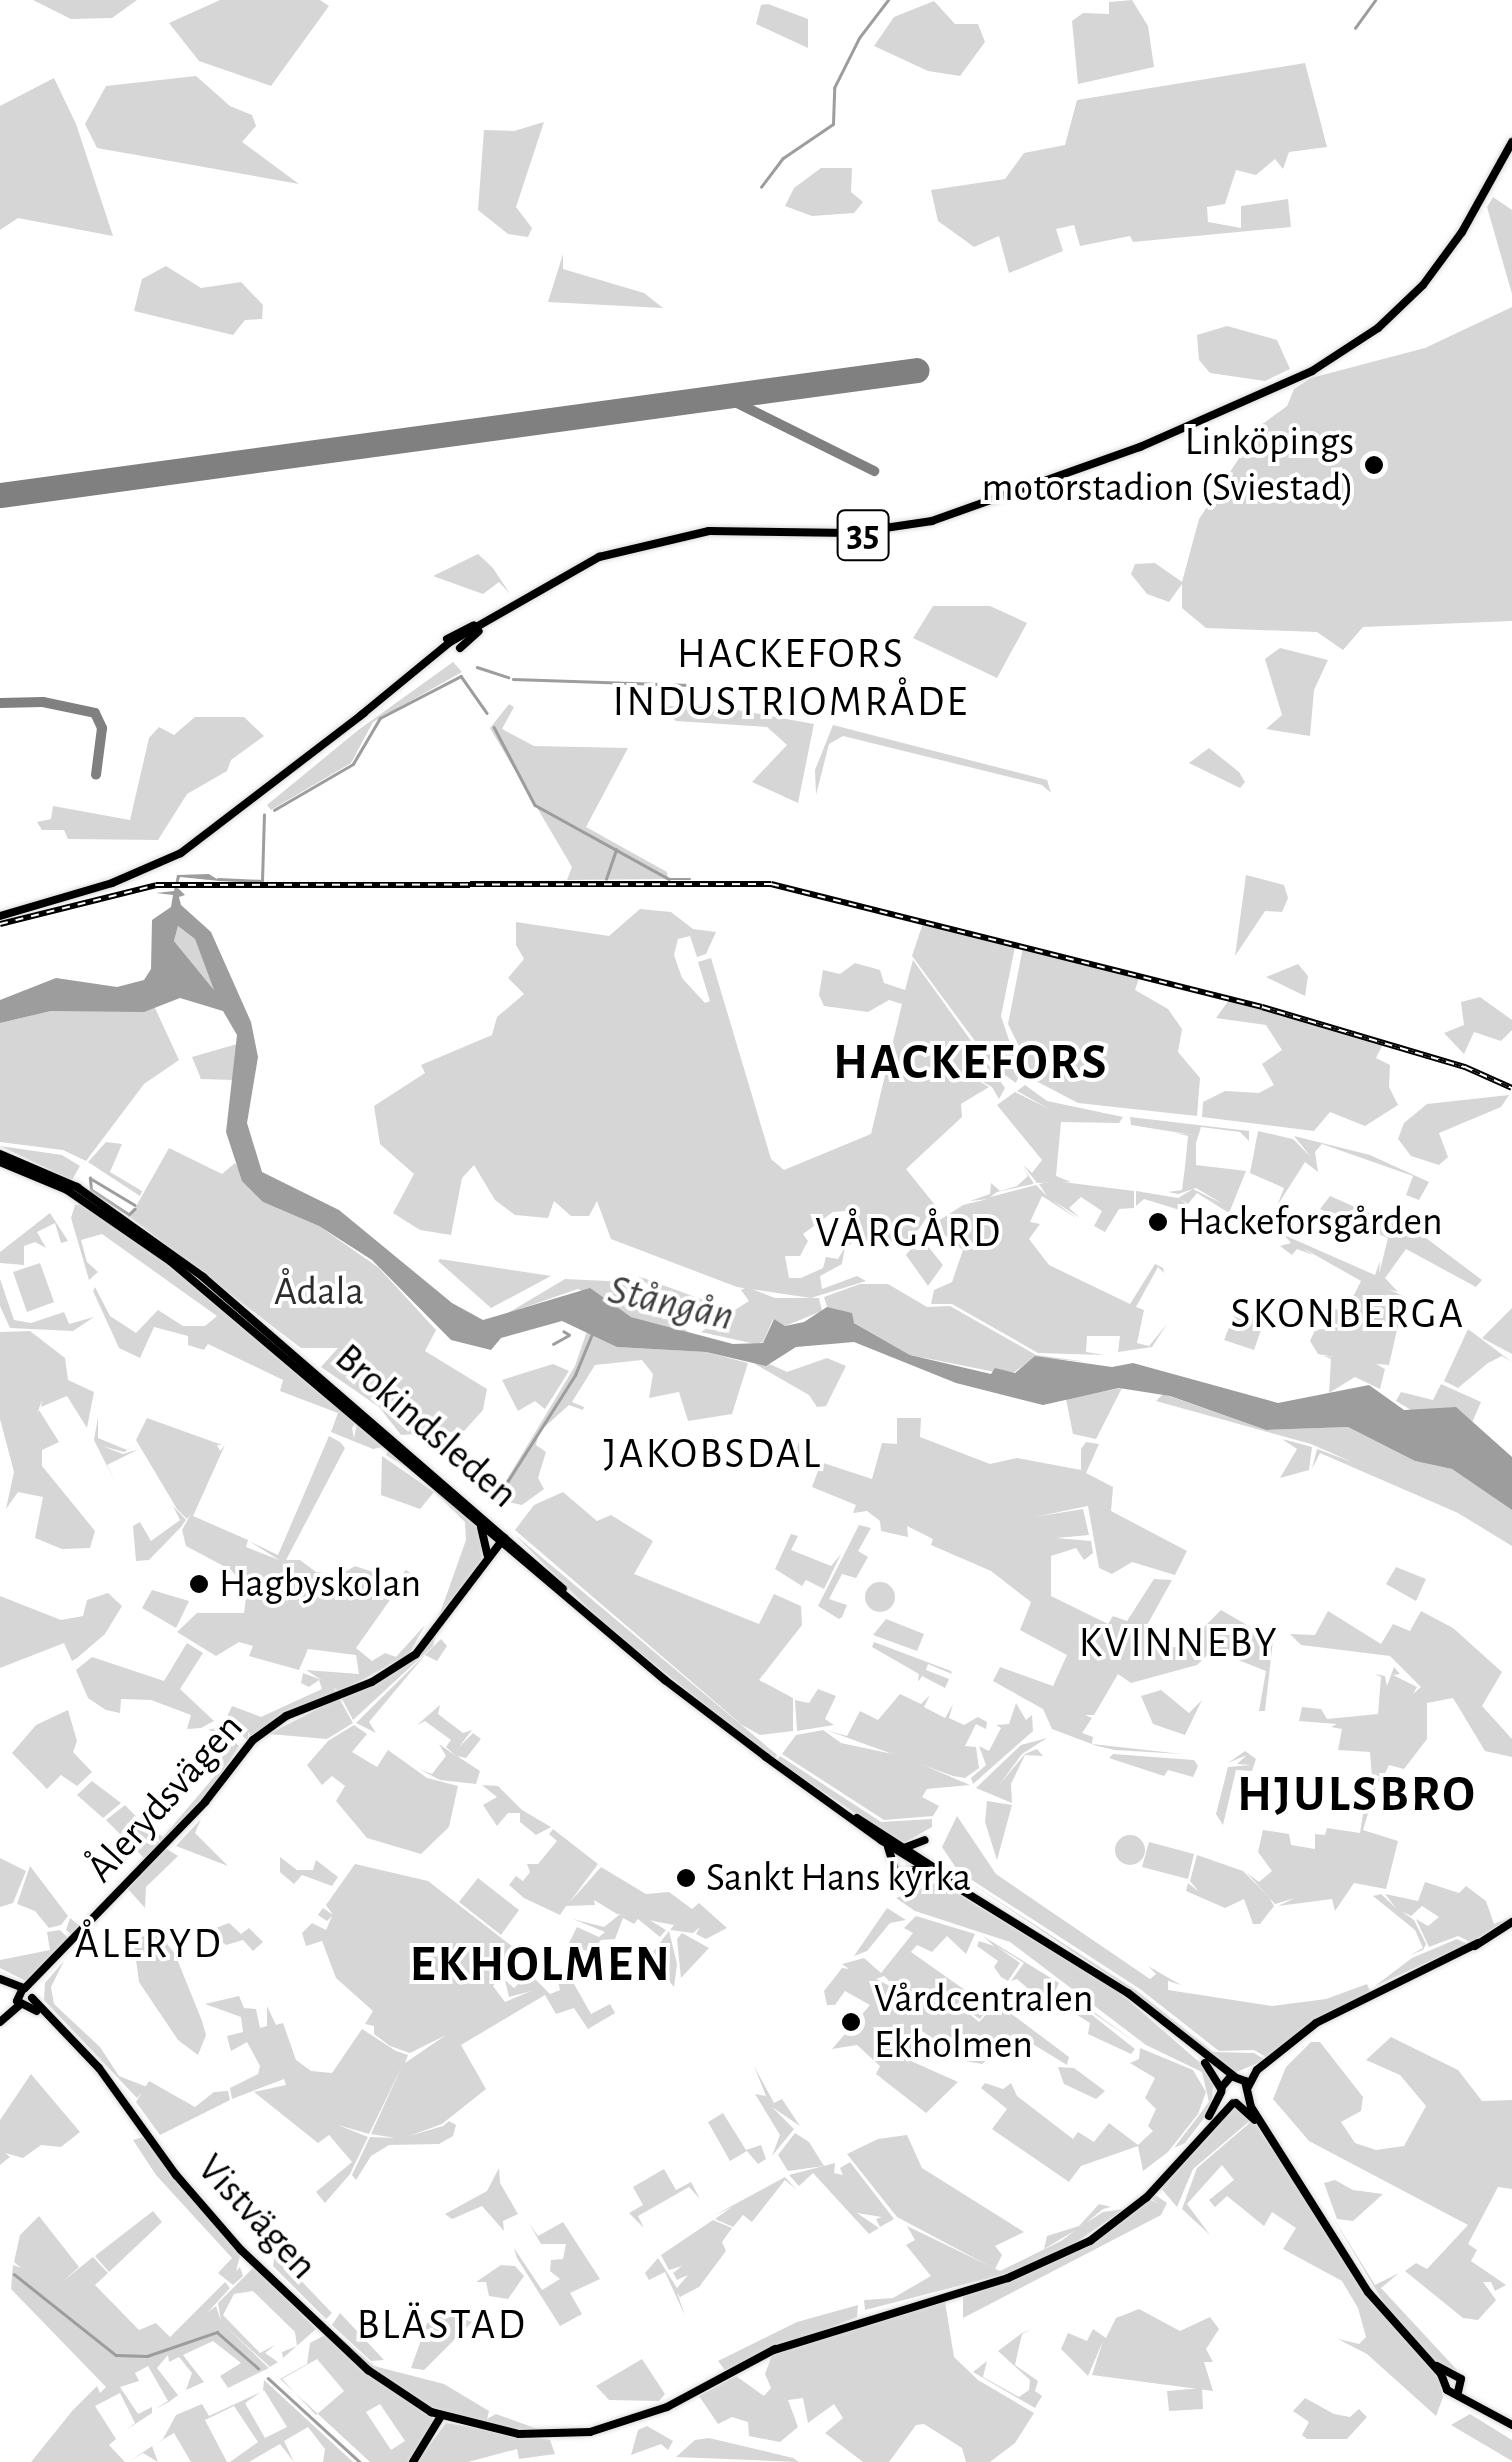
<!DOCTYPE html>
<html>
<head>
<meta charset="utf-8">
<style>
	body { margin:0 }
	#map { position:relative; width:1512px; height:2462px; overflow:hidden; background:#fff; font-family:"Alegreya Sans",sans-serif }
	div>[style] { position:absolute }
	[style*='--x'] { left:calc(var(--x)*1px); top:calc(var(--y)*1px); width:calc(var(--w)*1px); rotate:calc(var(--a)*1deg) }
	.green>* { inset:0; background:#d6d6d6 }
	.round { border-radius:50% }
	.water>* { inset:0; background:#9d9d9d }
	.stream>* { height:2.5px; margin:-1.25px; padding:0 1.25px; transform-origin:1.25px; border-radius:1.25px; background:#9d9d9d }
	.taxiway>* { height:10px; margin:-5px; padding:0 5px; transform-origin:5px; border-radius:5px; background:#808080 }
	.runway>* { height:25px; margin:-12.5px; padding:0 12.5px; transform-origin:12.5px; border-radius:12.5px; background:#808080 }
	.roads { filter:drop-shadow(0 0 2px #dbdbdb) drop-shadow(0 0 2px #dbdbdb) }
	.major>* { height:8px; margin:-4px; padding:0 4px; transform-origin:4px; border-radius:4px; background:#000 }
	.rail>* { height:6px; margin-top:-3px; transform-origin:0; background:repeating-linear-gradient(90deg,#fff 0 8px,#000 0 16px); box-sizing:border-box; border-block:2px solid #000 }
	.dots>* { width:28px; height:28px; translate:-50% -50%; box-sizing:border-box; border:5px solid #fff; border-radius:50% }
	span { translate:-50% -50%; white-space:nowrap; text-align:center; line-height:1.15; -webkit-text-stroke:8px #fff; paint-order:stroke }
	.shield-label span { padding:2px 8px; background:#fff; border:2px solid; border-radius:8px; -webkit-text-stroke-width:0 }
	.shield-label { font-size:38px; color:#000; font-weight:700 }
	.poi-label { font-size:40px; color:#000 }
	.right { translate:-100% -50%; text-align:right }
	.left { translate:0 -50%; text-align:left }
	.park-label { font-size:40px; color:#2d2d2d }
	.street-label { font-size:40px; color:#000 }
	.neighbourhood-label { font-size:42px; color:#000; letter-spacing:2.5px }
	.water-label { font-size:42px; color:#3e3e3e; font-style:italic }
	.district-label { font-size:50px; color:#000; font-weight:700; letter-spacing:2.5px }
</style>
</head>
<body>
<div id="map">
	<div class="green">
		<i style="clip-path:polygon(33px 0,137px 0,112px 18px,71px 19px)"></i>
		<i style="clip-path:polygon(220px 0,320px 0,329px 6px,271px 86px,199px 61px,169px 23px)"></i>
		<i style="clip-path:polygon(1132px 0,1148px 26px,1154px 67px,1078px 84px,1072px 21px,1083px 13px,1109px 14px,1109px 2px)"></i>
		<i style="clip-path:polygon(934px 1px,955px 24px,978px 24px,985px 42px,960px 76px,928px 71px,874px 46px,894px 17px)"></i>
		<i style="clip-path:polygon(768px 4px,808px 19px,808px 48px,756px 24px,761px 5px)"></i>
		<i style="clip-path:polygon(1305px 63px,1327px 147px,1289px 152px,1283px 169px,1275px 159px,1256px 175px,1236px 170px,1225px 204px,1207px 207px,1208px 222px,1241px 228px,1241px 206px,1288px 199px,1291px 227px,1133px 242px,1130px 236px,1080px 246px,1074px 225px,1056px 229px,1063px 251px,1009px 273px,999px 236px,974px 247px,938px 221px,931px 190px,1005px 179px,1024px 153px,1065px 145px,1077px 100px)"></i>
		<i style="clip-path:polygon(196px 76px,230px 106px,252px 115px,256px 126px,242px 142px,299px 184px,97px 148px,85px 124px,106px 86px)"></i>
		<i style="clip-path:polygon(54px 78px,76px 124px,113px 236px,18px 218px,0 230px,0 106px)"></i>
		<i style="clip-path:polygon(544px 122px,516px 207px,532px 228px,528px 237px,508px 234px,478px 210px,484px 130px,514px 131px)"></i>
		<i style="clip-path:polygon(821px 168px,852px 168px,851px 192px,863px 202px,854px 213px,812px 216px,785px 206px,794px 188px)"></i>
		<i style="clip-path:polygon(1493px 197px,1512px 210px,1512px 294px,1487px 207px)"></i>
		<i style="clip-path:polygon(563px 254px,563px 269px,644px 293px,663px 308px,548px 302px)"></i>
		<i style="clip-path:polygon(166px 266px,201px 288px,241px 282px,263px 305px,262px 319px,245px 320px,233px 335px,134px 311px,142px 279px)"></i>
		<i style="clip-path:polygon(1512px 307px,1512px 621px,1363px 627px,1343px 650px,1317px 632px,1206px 628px,1182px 608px,1182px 584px,1169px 602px,1147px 594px,1131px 574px,1135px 564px,1155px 563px,1182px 582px,1199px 519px,1261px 425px,1287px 406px,1294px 389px,1311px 378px,1425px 348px)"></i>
		<i style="clip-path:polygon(1227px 326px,1277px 340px,1290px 369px,1265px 381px,1210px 373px,1199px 360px,1197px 335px)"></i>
		<i style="clip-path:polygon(478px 554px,493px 568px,510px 594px,499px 582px,483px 594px,433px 576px)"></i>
		<i style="clip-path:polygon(933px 606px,990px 606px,1027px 623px,997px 678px,913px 638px)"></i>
		<i style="clip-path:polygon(1280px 648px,1328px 660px,1314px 690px,1310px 736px,1266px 729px,1282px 715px,1265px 659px)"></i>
		<i style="clip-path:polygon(453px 662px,462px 672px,373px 722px,351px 763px,271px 810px,267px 805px,357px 731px)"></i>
		<i style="clip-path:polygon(509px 704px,514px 707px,502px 729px,534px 746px,628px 748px,586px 827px,667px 872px,668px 879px,567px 880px,572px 867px,490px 728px)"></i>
		<i style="clip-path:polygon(659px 706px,721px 707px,814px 724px,798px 803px,752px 782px,787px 745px,767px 727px,676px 721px)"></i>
		<i style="clip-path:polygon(195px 717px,244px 717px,264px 736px,231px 760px,227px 771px,187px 794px,158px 840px,68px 839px,64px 830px,42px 830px,37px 822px,51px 819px,53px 806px,130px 820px,149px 738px,159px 727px,174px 735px)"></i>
		<i style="clip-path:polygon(833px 725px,1047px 780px,1051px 793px,1042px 785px,843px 736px,829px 744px,816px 795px,815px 770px)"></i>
		<i style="clip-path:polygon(1209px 748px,1239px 772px,1245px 782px,1240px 788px,1189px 763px)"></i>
		<i style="clip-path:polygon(1246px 875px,1284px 885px,1288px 898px,1282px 912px,1265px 911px,1235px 956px)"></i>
		<i style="clip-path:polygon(640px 909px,671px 912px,693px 929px,716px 932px,706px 954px,697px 957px,690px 936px,678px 939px,674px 955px,682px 978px,705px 1003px,710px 1001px,698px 962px,711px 958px,771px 1159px,784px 1170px,871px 1134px,902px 1004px,889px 1000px,868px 1012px,824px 1006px,819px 995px,823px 970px,840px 974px,855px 963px,880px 970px,884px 983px,905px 990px,913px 960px,1005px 1088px,999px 1099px,992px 1087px,964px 1072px,989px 1087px,961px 1104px,962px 1117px,906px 1169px,935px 1205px,909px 1244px,857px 1240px,847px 1246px,844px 1239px,859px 1227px,856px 1210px,833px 1212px,803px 1234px,808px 1241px,800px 1256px,785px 1256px,789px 1278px,801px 1278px,823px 1268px,826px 1257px,838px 1259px,845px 1247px,842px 1264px,820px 1276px,822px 1289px,857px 1276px,866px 1281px,811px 1298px,737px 1287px,611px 1239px,597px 1201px,589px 1216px,571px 1216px,554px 1201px,548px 1218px,515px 1215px,495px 1200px,474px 1165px,462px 1178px,451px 1235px,420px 1230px,393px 1213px,414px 1174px,380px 1144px,374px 1106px,425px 1073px,421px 1065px,492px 1035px,497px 1017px,524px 994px,508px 978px,524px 959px,516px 945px,516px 922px,609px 936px)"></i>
		<i style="clip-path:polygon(923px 923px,1015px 947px,1001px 1016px,1020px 1073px,1016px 1083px,995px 1068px,912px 956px)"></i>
		<i style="clip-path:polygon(178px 926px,195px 939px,215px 991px,174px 941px)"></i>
		<i style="clip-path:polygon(1023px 947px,1139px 978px,1135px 990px,1168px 1009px,1182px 1029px,1178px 1052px,1200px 1078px,1197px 1116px,1078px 1103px,1036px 1081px,1008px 1024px)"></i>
		<i style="clip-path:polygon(1298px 964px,1308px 976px,1305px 996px,1266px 977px)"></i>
		<i style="clip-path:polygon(1480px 997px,1512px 1020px,1512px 1030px,1501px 1041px,1474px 1032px,1464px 1054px,1444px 1033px,1464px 1025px,1461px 1002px)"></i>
		<i style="clip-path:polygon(1229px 1000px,1383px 1044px,1376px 1058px,1390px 1065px,1389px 1087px,1398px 1105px,1365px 1126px,1330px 1112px,1314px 1131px,1202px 1117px,1203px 1102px,1225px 1091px,1259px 1093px,1274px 1085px,1262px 1064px,1282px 1050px,1266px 1025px,1216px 1018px)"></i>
		<i style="clip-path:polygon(155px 1008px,179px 1060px,144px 1084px,86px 1161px,63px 1150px,0 1142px,0 1023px,51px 1011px)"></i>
		<i style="clip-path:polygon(237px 1044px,233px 1080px,201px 1079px,192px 1057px)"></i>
		<i style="clip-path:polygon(1025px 1085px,1047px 1101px,1123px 1117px,1119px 1123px,1061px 1122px,1056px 1176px,1071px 1182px,1037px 1183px,1023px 1165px,1032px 1173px,1042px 1160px,997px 1105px,1015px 1092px,1049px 1109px,1017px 1091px)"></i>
		<i style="clip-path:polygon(1509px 1095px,1501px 1107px,1439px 1133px,1448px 1157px,1439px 1165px,1411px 1156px,1398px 1139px,1404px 1123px,1427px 1104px)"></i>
		<i style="clip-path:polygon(1130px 1117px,1249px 1131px,1249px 1141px,1240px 1132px,1201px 1127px,1196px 1143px,1196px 1165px,1246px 1171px,1229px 1213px,1197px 1193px,1188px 1204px,1180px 1199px,1187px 1205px,1183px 1211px,1144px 1199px,1136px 1206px,1136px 1191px,1178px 1198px,1193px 1189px,1223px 1204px,1196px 1188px,1178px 1194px,1168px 1192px,1182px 1190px,1185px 1167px,1188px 1136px,1175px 1133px,1193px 1135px,1131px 1125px)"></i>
		<i style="clip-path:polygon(1258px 1131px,1293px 1139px,1311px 1157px,1294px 1136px,1370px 1155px,1429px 1182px,1419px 1200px,1406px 1195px,1413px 1176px,1322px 1144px,1315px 1152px,1318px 1172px,1305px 1162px,1277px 1206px,1284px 1188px,1250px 1173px)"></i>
		<i style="clip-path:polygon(106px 1142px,122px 1144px,110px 1172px,142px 1191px,140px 1196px,88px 1162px)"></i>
		<i style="clip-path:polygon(0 1146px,62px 1155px,80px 1166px,72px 1180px)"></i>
		<i style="clip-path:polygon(169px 1148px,222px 1174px,235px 1163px,263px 1202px,319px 1226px,379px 1268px,436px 1330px,425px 1351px,487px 1389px,483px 1410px,464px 1431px,401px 1435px,379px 1407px,321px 1367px,338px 1348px,301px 1348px,130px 1217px)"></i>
		<i style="clip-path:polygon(1022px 1166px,1033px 1182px,1033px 1184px,997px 1192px,990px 1197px,1036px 1185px,1047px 1196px,1039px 1184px,1055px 1181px,1134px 1191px,1134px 1208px,1119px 1209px,1105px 1232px,1094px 1226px,1102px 1211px,1081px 1197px,1069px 1208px,1080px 1218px,1052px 1200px,1079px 1220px,1042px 1196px,1030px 1222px,1040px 1224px,1029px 1239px,1049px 1265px,1130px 1304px,1155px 1264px,1163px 1268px,1164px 1273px,1158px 1267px,1136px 1307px,1144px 1310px,1137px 1343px,1149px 1346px,1167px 1324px,1152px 1347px,1118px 1352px,1120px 1336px,1087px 1336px,1086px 1352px,1104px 1355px,1038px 1353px,952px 1304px,931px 1304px,934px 1290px,952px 1282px,963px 1250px,932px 1225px,963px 1205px,988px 1199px,970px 1201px,990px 1194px,991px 1183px,1000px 1191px,1017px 1186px,1028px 1176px)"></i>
		<i style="clip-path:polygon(1330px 1196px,1426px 1238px,1482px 1280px,1476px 1287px,1406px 1249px,1385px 1278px,1398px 1292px,1388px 1289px,1405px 1297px,1398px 1314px,1390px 1314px,1399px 1321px,1389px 1365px,1376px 1364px,1385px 1369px,1380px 1389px,1355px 1377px,1329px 1393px,1331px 1359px,1324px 1356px,1335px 1357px,1318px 1354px,1310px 1341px,1315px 1330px,1348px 1326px,1319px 1321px,1326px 1306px,1346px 1312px,1354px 1312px,1331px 1304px,1347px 1309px,1361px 1281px,1301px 1247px,1313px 1255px,1297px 1249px,1292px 1255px,1280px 1246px,1291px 1243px,1284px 1235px,1375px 1275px,1380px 1261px,1379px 1274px,1388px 1238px,1320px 1209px)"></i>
		<i style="clip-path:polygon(84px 1204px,181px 1274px,355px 1423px,352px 1428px,354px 1438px,357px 1424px,387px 1446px,373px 1449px,331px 1432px,338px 1413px,280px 1391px,283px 1380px,208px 1344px,204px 1350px,188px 1345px,188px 1336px,154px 1327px,140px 1358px,119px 1348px,93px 1291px,95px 1287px,110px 1316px,136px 1333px,158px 1310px,183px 1326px,205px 1326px,217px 1316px,102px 1234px,81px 1240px,87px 1262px,98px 1272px,89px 1280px,71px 1218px,75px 1205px)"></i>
		<i style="clip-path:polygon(50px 1213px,68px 1241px,61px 1243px,55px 1223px,37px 1232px,46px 1248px,35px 1242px,24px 1246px,24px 1265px,0 1263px,0 1252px)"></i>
		<i style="clip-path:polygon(929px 1227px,937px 1232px,927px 1245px,943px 1265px,928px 1286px,906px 1255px)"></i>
		<i style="clip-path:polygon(438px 1261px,440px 1259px,551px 1276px,491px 1308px)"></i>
		<i style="clip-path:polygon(40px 1263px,54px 1302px,27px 1312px,13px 1272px)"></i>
		<i style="clip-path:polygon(638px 1276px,717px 1305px,701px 1316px,682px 1315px)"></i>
		<i style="clip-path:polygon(0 1279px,14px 1320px,31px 1323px,64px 1312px,69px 1324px,94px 1317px,73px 1331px,10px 1328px,0 1306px)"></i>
		<i style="clip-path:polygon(565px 1279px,628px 1282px,688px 1332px,631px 1317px,578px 1289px,508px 1313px)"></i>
		<i style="clip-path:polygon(860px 1284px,888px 1284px,927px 1307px,950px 1306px,1036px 1355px,1088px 1362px,1036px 1357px,1010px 1375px,910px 1355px,827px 1307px,824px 1297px)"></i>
		<i style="clip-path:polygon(747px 1287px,775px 1298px,819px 1298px,822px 1311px,785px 1326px,773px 1319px,763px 1342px,755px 1344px,701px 1332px,749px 1301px,741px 1290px)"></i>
		<i style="clip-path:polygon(1237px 1308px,1264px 1321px,1254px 1350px,1224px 1340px)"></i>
		<i style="clip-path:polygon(1512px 1308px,1512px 1354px,1482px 1338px)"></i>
		<i style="clip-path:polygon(1468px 1329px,1512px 1362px,1502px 1356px,1488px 1363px,1458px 1388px,1444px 1381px)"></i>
		<i style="clip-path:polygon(30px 1331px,65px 1358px,68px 1380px,94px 1392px,87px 1428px,67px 1396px,41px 1407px,42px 1400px,36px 1417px,39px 1410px,59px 1442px,42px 1450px,42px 1466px,95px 1531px,90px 1548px,62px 1549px,35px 1538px,43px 1497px,18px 1492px,6px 1509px,14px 1472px,0 1419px,0 1332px)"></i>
		<i style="clip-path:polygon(587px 1331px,617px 1347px,706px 1352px,748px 1363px,732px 1414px,688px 1421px,679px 1392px,649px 1398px,653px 1374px,642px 1360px,595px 1365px,572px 1402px,584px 1407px,583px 1410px,569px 1405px,539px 1432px,536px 1445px,546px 1452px,538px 1478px,544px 1489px,522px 1505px,495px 1499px,575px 1366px)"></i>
		<i style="clip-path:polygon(827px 1358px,846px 1366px,826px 1406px,817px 1407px,809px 1395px,755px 1364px,759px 1359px,787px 1372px)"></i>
		<i style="clip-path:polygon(553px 1364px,569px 1371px,545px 1409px,535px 1401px,518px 1411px,502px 1380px)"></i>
		<i style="clip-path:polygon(1441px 1384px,1481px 1402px,1471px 1425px,1459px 1411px,1416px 1413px,1396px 1401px,1401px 1392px,1433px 1400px)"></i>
		<i style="clip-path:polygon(1122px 1388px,1096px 1439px,1073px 1434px,1066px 1399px)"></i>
		<i style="clip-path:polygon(1163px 1394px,1266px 1430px,1348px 1427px,1415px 1461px,1452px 1469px,1512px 1510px,1512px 1546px,1458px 1513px,1320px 1453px,1312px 1469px,1317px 1449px,1352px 1462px,1311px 1444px,1156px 1401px)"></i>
		<i style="clip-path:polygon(98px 1417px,98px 1438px,127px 1450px,137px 1445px,124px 1452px,102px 1446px,123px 1454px,139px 1449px,107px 1465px,116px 1484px,94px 1440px)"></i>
		<i style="clip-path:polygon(147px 1418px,222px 1445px,217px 1445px,220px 1451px,225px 1445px,193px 1516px,248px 1540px,246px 1547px,279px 1560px,249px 1541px,278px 1555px,329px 1436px,340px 1442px,345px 1448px,286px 1560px,300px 1560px,316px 1572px,340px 1575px,355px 1566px,397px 1580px,406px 1570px,423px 1581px,416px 1591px,402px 1583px,356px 1648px,372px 1661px,385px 1653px,396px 1657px,425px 1625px,409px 1654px,340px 1692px,306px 1670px,359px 1674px,356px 1655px,308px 1649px,299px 1670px,249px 1656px,253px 1646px,239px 1642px,216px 1656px,177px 1632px,197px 1613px,244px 1613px,247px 1589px,231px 1570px,186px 1546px,182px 1530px,191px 1514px,187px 1519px,177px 1509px,136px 1440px)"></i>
		<i style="clip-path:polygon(897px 1418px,921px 1418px,920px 1437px,990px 1464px,1017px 1458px,1081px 1470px,1081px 1449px,1086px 1442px,1099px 1444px,1086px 1473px,1113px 1487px,1111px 1511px,1187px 1551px,1175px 1575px,1132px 1562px,1112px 1574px,1099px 1568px,1088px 1506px,1034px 1517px,1083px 1509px,1089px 1535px,1056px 1538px,1091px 1541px,1093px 1553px,1084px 1560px,1076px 1548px,1051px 1556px,1051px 1596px,1108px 1624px,1113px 1616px,1127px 1621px,1154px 1579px,1172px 1580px,1146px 1627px,1166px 1648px,1185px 1646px,1221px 1610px,1273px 1640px,1265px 1711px,1259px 1711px,1266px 1671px,1213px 1650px,1197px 1665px,1131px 1683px,1118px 1674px,1094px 1715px,1085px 1715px,1092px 1718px,1082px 1733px,1093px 1737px,1092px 1744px,1182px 1754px,1115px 1750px,1097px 1746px,1052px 1729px,1043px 1709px,993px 1681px,1000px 1667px,1053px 1686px,1067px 1655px,1020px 1630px,1031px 1602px,991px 1571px,931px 1545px,933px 1539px,907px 1526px,908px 1537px,881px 1531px,880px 1521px,867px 1511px,853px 1513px,856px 1505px,812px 1487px,818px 1471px,793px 1462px,799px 1441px,800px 1464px,804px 1460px,804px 1441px,805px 1457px,872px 1479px,882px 1443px,897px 1444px)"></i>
		<i style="clip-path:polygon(1282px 1439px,1312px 1447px,1309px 1470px,1280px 1478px,1297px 1449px)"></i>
		<i style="clip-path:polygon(390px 1448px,479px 1528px,482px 1559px,439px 1616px,466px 1540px,465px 1522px,415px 1472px,386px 1455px)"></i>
		<i style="clip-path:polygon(382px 1456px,434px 1492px,420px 1509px,381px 1495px)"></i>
		<i style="clip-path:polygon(563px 1492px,597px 1521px,611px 1515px,653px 1541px,634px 1574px,759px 1624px,774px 1594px,801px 1606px,802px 1625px,759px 1680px,793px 1698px,793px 1731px,760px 1735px,742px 1725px,515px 1530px,534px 1505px)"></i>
		<i style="clip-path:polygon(173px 1506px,186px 1520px,181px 1527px,149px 1560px,136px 1561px,133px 1526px,140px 1522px,151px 1541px,180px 1520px)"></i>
		<i style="clip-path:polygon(859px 1525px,871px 1528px,858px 1551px,868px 1557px,856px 1578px,842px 1574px,829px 1599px,847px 1605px,842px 1617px,839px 1619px,818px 1606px)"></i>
		<i style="clip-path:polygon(514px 1534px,777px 1755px,774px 1759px,607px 1627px)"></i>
		<i style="clip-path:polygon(791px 1534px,798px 1536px,791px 1550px,831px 1566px,841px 1554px,824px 1589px,806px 1580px,802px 1586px,775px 1569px)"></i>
		<i style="clip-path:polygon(1396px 1567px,1426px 1579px,1416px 1601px,1386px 1584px)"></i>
		<i class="round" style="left:865px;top:1582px;width:30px;height:30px"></i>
		<i style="clip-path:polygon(152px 1590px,189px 1601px,176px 1628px,142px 1608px)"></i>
		<i style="clip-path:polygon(108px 1593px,122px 1606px,105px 1634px,77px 1658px,72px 1661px,64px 1643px,0 1668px,0 1596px,61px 1620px,83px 1616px,87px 1600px)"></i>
		<i style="clip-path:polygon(1328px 1611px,1381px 1644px,1393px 1624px,1410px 1631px,1421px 1611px,1453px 1628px,1502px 1672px,1482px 1706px,1512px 1739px,1512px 1757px,1485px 1751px,1453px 1698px,1427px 1703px,1427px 1739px,1404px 1769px,1389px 1765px,1381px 1782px,1372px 1779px,1370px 1752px,1338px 1750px,1342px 1729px,1331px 1727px,1337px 1724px,1299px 1721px,1302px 1707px,1321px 1709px,1327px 1719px,1378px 1714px,1381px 1677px,1375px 1674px,1385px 1676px,1387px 1686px,1394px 1667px,1400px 1674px,1393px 1675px,1417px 1687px,1413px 1694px,1421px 1687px,1390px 1656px,1301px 1645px,1290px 1634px,1315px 1635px)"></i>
		<i style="clip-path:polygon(886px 1619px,924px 1634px,917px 1651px,873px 1635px)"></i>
		<i style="clip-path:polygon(436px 1634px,433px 1646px,353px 1720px,341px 1697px,390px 1676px)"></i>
		<i style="clip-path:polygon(441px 1639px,447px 1646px,437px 1661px,425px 1655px,369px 1722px,376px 1733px,356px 1723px)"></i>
		<i style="clip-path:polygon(874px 1642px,951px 1671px,952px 1674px,928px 1664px,926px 1670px,949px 1679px,945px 1688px,922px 1676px,918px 1682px,919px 1674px,872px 1647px)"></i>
		<i style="clip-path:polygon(187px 1643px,203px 1653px,180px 1689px,214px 1721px,201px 1728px,187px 1729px,191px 1715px,151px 1700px,121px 1699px,120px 1713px,106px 1710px,88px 1698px,76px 1670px,92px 1657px,164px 1681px)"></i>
		<i style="clip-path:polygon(303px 1673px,330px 1683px,337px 1693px,292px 1710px,252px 1737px,248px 1732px,248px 1740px,224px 1723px,232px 1706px,261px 1717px,322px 1689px,319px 1680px,309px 1687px,301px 1683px)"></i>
		<i style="clip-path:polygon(818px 1689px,836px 1696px,825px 1719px,834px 1725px,797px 1731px,795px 1700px,809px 1703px)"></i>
		<i style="clip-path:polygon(1161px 1690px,1189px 1713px,1202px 1700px,1185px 1735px,1153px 1724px,1141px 1696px)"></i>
		<i style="clip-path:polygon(900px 1694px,921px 1704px,930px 1695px,924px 1707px,945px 1718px,953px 1704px,949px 1718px,964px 1725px,978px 1717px,987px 1722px,986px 1729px,976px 1724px,965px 1746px,976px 1747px,979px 1768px,965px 1778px,953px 1776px,826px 1730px,847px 1736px,860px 1711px,878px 1720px)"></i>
		<i style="clip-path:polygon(339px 1698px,353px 1723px,327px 1739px,269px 1734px)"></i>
		<i style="clip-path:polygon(1016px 1703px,1026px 1720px,1032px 1715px,1033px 1731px,973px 1784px,971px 1778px,986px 1765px,979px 1746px,989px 1751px,1001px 1728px,996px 1725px,1009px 1724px)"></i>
		<i style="clip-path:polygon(440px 1705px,438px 1714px,463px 1733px,472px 1730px,459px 1747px,473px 1733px,481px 1739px,466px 1758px,457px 1756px,480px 1771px,476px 1784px,440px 1780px,419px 1769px,432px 1774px,446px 1756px,439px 1744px,456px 1756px,446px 1747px,451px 1740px,425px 1721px,417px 1725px)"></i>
		<i style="clip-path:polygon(68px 1710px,77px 1741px,73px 1752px,92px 1772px,77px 1786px,61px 1775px,47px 1789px,12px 1753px,36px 1725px)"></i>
		<i style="clip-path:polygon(354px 1725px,367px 1734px,352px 1752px,377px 1767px,388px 1750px,427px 1778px,458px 1786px,449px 1827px,421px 1854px,367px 1838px,336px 1801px,345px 1786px,332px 1776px,322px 1785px,307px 1765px,328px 1741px)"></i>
		<i style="clip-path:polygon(219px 1727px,239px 1746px,210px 1791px,162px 1844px,149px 1826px,163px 1837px,215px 1776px,228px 1742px,223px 1734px,208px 1730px)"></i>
		<i style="clip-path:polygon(823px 1730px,841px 1743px,902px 1756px,970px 1785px,927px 1789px,922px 1797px,939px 1806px,933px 1816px,884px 1820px,782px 1754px,796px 1735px)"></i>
		<i style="clip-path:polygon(1047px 1738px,1022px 1754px,999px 1785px,1025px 1754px,1037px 1749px,1043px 1756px,1025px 1755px,1011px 1784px,1012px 1803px,976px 1788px,1021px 1745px)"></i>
		<i style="clip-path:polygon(1245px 1751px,1256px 1759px,1252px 1771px,1236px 1770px,1223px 1825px,1216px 1814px,1228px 1767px,1251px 1765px,1237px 1764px,1247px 1755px,1228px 1763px)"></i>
		<i style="clip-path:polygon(1113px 1754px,1194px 1760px,1198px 1766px,1193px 1777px,1168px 1770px,1164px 1776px,1109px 1758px)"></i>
		<i style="clip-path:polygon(780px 1756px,881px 1822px,932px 1819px,932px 1827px,902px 1844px,777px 1761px)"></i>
		<i style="clip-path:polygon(92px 1781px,121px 1803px,103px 1818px,77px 1795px)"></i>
		<i style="clip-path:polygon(1368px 1783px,1377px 1784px,1363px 1830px,1398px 1841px,1386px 1889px,1354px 1883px,1335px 1911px,1332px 1899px,1278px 1906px,1295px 1898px,1275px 1904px,1247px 1873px,1259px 1882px,1272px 1871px,1258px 1852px,1263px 1830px,1289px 1834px,1291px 1845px,1315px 1849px,1315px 1834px,1325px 1835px,1327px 1828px,1360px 1833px)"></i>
		<i style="clip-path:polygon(498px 1786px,522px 1810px,551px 1827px,536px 1835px,520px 1822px,520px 1813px,508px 1813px,497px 1826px,483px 1805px,497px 1797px,482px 1785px)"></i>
		<i style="clip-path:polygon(987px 1801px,1012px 1805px,997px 1860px,985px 1822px)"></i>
		<i style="clip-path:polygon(125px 1805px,152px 1833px,150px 1845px,155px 1838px,161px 1845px,74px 1937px,66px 1930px,70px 1918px,81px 1927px,145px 1859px,106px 1820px)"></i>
		<i style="clip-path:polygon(957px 1816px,996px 1874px,1150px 1979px,1156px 1974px,1148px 1966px,1181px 1985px,1168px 1981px,1168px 1990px,1272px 2006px,1326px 1999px,1367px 1984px,1370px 1991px,1266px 2057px,1254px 2050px,1219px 2051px,1140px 1989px,958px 1871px,942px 1847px)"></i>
		<i style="clip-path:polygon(201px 1819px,195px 1833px,228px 1866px,176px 1846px)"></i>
		<i style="clip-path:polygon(553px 1829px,598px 1864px,569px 1903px,601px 1867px,646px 1894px,669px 1892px,692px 1909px,699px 1903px,727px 1928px,706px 1939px,696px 1934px,700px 1927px,693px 1933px,670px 1930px,674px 1925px,617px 1914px,594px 1900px,595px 1905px,566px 1906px,560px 1915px,524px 1898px,509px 1885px,516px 1876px,523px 1881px,530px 1872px,527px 1864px,538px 1864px,557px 1841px,549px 1834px)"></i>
		<i class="round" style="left:1115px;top:1835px;width:30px;height:30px"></i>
		<i style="clip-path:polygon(1149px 1842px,1194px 1854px,1188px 1879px,1142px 1867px)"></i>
		<i style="clip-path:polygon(165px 1848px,178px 1856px,146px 1887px,145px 1908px,128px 1889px)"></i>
		<i style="clip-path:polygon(1197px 1855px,1243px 1871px,1269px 1897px,1274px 1906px,1260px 1924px,1253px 1924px,1244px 1899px,1225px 1908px,1186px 1891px,1188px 1883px,1199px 1892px,1190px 1881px)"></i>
		<i style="clip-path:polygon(280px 1857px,297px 1870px,313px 1870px,316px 1860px,338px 1877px,332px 1886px,302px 1875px,294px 1884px,280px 1872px)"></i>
		<i style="clip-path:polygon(0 1858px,26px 1871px,13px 1903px,0 1907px)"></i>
		<i style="clip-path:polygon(355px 1864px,428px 1881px,513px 1947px,517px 1958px,493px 1986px,505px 2002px,531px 1991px,509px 1997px,505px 1980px,514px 1988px,529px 1973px,550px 1994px,560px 1990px,558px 1980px,570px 1977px,591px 2014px,610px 2004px,615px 2013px,588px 2029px,574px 2008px,556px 2014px,545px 1995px,461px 2045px,486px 2089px,442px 2124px,409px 2136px,443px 2126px,449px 2121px,456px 2125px,453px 2136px,439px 2144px,389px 2145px,371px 2156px,356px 2180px,352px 2175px,370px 2137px,395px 2138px,371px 2134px,403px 2064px,369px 2134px,338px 2125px,368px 2137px,350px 2174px,325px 2203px,316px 2192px,352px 2162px,329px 2135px,318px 2143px,254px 2092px,286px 2085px,284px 2079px,232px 2099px,230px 2088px,258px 2074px,260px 2066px,247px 2042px,231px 2051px,227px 2036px,243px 2032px,241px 2017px,205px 2004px,239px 1996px,244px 2008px,256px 2009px,260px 2028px,267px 2026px,267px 2006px,276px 2025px,283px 2023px,296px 2060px,311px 2071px,332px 2073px,362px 2029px,396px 2051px,408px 2055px,405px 2063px,446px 2035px,410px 2053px,390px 2046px,374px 2034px,374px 2026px,365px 2024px,373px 2011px,336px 1978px,322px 1941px,306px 1946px,302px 1933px,312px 1923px,326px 1930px,332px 1916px,327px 1921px,318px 1915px,323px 1908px,333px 1915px,326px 1905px)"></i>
		<i style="clip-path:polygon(30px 1866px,68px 1916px,61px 1925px,49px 1928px,35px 1911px,17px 1904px)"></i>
		<i style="clip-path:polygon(960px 1876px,1138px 1992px,1213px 2052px,1254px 2053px,1265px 2060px,1234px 2073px,1129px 1989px)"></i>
		<i style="clip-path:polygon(478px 1878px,519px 1910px,501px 1935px,459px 1902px)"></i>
		<i style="clip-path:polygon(938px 1882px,1120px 1993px,1214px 2075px,1211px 2109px,1185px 2143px,1174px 2148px,1209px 2102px,1202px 2072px,1146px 2045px,1010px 1942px,915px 1911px,896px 1898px)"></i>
		<i style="clip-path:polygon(1425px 1882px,1459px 1893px,1466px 1886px,1486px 1901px,1494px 1924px,1512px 1917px,1471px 1942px,1458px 1936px,1429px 1947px,1416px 1919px,1428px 1926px,1439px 1917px,1422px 1906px,1411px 1916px,1401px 1911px,1414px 1920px,1426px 1944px,1423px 1950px,1410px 1955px,1423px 1948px,1415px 1930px,1373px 1896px,1381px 1894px,1396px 1908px,1385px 1894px,1418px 1901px)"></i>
		<i style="clip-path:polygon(887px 1908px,906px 1920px,890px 1923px,867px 1951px,854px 1956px)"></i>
		<i style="clip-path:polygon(619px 1915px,643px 1916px,666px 1930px,660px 1937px,638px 1919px,634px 1924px,623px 1918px,615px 1939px,601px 1940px,591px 1953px,569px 1943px,577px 1927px,599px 1937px,605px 1932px,573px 1919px,604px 1927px)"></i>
		<i style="clip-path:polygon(916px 1916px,975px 1934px,966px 1954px,947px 1936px,932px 1952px,917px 1945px,911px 1952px,989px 2007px,980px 2019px,966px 2010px,896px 1988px,884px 1976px,876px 1979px,902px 1992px,967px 2012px,979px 2022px,997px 2003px,1069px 2057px,1067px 2065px,1018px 2035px,982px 2064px,965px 2061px,919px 2029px,914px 2033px,925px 2041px,911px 2061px,958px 2082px,926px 2113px,876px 2074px,880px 2066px,857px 2045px,832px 2049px,870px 2005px,845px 1991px,835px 2005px,827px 2005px,824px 1991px,842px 1968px,849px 1969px,842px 1964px,864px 1958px,881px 1973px,913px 1933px,904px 1928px)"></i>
		<i style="clip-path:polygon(229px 1923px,241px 1934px,249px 1928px,263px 1942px,253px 1951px,243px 1940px,226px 1945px,208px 1931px)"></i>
		<i style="clip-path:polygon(154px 1927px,175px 1954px,202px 2021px,206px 2035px,198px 2055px,178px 2040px,139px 1982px,134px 1944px)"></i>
		<i style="clip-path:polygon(60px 1930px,68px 1938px,28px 1982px,0 1968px,0 1960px,50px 1950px,47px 1932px)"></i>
		<i style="clip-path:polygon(669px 1931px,677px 1964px,674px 1987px,649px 1957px)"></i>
		<i style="clip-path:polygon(682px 1933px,709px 1948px,681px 1978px,677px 1939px)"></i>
		<i style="clip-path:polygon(983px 1936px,1059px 1983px,1048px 2006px,1017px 1979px,1011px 1981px,1024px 1963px,996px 1946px,1020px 1963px,1008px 1981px,1001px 1977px,994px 1967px,998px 1961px,977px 1946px,979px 1941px,994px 1946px)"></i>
		<i style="clip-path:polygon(1457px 1939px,1467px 1944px,1375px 1986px,1412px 1958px)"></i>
		<i style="clip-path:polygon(64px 1961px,51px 1987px,54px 2004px,100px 2047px,119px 2076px,147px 2087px,137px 2098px,44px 2000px,45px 1983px)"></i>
		<i style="clip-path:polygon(1064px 1990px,1135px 2042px,1063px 1992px,1135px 2049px,1131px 2054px,1088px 2034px,1090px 2023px,1056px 2002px)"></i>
		<i style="clip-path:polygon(1391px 2037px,1458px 2070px,1482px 2101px,1512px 2100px,1512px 2189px,1498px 2187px,1468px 2244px,1477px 2250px,1471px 2261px,1506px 2285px,1495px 2291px,1491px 2282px,1483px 2282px,1496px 2300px,1478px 2320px,1463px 2318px,1405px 2271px,1416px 2263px,1427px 2269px,1468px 2225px,1309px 2141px,1273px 2099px,1286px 2067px,1311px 2042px,1320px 2042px,1363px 2097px,1361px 2111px,1341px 2122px,1355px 2143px,1376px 2150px,1404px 2146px,1426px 2106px,1400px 2075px,1366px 2060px)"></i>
		<i style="clip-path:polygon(1140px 2048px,1193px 2070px,1206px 2092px,1198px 2114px,1168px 2152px,1143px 2171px,1138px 2146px,1081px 2166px,1069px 2182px,992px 2129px,1007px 2109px,981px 2088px,985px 2083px,1003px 2089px,1011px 2083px,1017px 2096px,1073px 2139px,1078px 2132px,1094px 2142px,1109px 2123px,1138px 2145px,1153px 2131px,1148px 2126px,1156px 2109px,1145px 2098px,1155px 2078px,1130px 2063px,1139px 2059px)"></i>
		<i style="clip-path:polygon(754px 2066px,774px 2103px,782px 2099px,800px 2126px,772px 2107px,794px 2129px,772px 2156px,780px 2135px,755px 2094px,766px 2096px)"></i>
		<i style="clip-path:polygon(1058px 2067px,1074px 2068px,1105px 2091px,1096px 2099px,1064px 2084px)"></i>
		<i style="clip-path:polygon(31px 2074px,80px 2132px,61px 2147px,41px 2145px,23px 2158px,5px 2153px,10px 2157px,0 2165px,0 2120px)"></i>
		<i style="clip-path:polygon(149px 2081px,195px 2107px,214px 2092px,228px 2091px,230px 2100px,160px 2135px,136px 2102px)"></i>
		<i style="clip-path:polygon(1234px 2106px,1252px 2119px,1193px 2169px,1177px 2207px,1160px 2187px)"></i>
		<i style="clip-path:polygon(723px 2113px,746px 2150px,761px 2145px,766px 2159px,758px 2164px,747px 2151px,730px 2161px,708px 2122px)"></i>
		<i style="clip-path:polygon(1253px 2120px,1373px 2302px,1438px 2372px,1443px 2397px,1436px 2416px,1367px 2354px,1338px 2339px,1359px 2344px,1366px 2337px,1358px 2308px,1342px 2281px,1283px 2249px,1296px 2228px,1272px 2212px,1264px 2226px,1227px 2196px,1215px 2207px,1209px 2200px,1234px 2180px,1222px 2165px,1187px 2204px,1210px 2235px,1182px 2209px,1197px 2168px)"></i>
		<i style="clip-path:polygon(795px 2133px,809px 2142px,824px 2166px,788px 2171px,778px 2155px)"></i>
		<i style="clip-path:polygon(907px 2135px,922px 2168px,1024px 2232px,995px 2246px,1002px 2255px,995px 2269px,897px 2217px,847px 2154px,878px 2139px)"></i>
		<i style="clip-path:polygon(143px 2137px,240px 2256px,236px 2271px,240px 2267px,243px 2276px,233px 2285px,218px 2273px,232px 2258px,156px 2175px,133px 2140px)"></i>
		<i style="clip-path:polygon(850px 2162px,894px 2219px,880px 2227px,876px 2219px,882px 2217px,857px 2213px,879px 2228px,869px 2234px,813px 2173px,799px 2186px,789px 2175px,835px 2163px,834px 2173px,843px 2175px,840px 2168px)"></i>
		<i style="clip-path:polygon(499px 2168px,500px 2183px,518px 2214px,503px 2221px,504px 2231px,482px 2206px,452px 2219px,445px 2214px,487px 2191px)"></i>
		<i style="clip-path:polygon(664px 2169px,676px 2190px,691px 2182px,700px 2199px,689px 2187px,638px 2216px,644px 2228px,629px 2213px,643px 2205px,633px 2187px)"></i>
		<i style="clip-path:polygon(785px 2177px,797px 2190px,785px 2180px,752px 2222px,743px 2215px,733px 2227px,715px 2219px,732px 2207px,713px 2216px)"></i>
		<i style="clip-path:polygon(1335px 2180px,1353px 2190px,1383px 2194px,1353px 2221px,1337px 2219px,1324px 2183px)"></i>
		<i style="clip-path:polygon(1154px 2194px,1167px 2203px,1161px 2215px,963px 2318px,963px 2297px,1075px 2252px,1147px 2199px,1158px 2203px,1149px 2198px)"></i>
		<i style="clip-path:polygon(1099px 2204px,1111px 2207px,1103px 2209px,1086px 2223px,1103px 2212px,1124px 2209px,1072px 2245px,1020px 2270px,865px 2310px,864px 2300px,893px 2298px,931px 2276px,906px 2245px,915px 2240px,907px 2226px,1000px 2271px,1061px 2241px,1076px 2230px,1044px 2249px,1047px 2236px,1079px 2226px)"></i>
		<i style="clip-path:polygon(153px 2211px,162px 2222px,109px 2272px,95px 2256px)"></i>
		<i style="clip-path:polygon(1329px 2211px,1375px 2285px,1399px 2273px,1381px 2288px,1458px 2371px,1436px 2363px,1388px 2310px)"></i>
		<i style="clip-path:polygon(39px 2216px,79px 2267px,62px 2282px,93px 2257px,108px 2273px,95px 2285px,139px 2330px,156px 2323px,170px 2337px,225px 2282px,230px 2288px,208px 2312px,216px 2306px,221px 2321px,218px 2303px,254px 2267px,316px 2329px,283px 2358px,282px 2352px,297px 2346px,295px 2332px,253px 2291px,234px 2294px,223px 2315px,260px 2353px,275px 2345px,265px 2353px,278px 2362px,270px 2367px,221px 2322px,269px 2368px,228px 2388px,220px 2376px,241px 2363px,213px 2341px,183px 2355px,204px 2382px,186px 2390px,192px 2373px,179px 2357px,169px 2362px,168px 2355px,157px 2368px,178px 2395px,169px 2402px,155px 2409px,168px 2401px,148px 2366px,135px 2373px,139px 2381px,120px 2387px,138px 2414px,152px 2407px,152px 2413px,126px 2430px,135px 2423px,120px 2393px,95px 2406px,116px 2439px,109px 2445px,125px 2462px,31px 2462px,73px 2410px,97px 2386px,100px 2393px,106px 2387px,11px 2289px,13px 2265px,21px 2268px,14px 2262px,20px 2235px)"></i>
		<i style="clip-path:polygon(713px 2220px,732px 2228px,722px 2242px,726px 2251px,699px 2287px,680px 2297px,689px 2313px,677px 2292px,685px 2316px,665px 2272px,649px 2280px,645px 2273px,658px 2258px,677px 2288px,688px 2275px,677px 2280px,673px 2273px,682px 2266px,669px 2270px,661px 2255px)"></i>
		<i style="clip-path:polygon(563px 2222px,600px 2279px,570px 2293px,582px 2314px,560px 2326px,517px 2258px,514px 2248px,542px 2290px,560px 2279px,550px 2271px,551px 2260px,563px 2259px,566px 2244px,541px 2244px,529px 2223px,538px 2236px)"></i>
		<i style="clip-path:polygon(287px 2239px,278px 2248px,287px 2266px,332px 2313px,326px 2319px,273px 2266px,277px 2244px)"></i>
		<i style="clip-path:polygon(501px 2265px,515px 2266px,524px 2276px,508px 2299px,489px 2296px,486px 2282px,476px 2282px)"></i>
		<i style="clip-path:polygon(945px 2302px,954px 2357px,978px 2380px,1034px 2413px,1015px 2443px,990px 2462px,966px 2462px,962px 2448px,924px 2424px,916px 2425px,889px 2462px,863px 2462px,825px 2433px,843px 2418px,834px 2404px,808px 2423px,803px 2398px,788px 2400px,798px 2427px,780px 2442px,749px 2436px,748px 2422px,732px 2417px,718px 2424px,699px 2396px,736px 2376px,764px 2396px,771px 2388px,765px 2374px,772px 2355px)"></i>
		<i style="clip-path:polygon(858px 2305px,857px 2317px,725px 2370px,718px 2361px,797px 2322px)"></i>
		<i style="clip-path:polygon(1139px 2309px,1180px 2331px,1210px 2317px,1219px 2329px,1206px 2349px,1213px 2362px,1204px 2362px,1213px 2391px,1092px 2375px,1103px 2341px,1088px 2376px,1061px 2349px,1068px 2333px,1087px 2341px,1093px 2329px,1106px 2338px,1116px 2318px)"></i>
		<i style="clip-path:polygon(443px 2312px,472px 2322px,424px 2370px,411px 2368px,427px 2323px)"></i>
		<i style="clip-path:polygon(340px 2313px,384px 2360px,371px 2361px,332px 2325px)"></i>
		<i style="clip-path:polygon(328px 2327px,374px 2366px,444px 2384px,489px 2411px,487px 2419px,496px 2414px,540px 2430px,508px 2429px,428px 2406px,364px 2364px)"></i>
		<i style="clip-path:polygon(1032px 2329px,1022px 2334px,1015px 2365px,1038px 2381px,1035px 2391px,1042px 2396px,1035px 2408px,973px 2372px,987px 2361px,983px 2377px,1019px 2397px,1029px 2390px,1030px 2380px,998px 2351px,1022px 2333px)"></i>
		<i style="clip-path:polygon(evenodd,325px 2335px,434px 2419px,410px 2462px,370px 2462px,280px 2379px,307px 2364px,310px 2343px,325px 2335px,317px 2359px,344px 2391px,316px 2415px,282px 2379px,317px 2359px,325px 2335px,380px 2404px,405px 2441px,391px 2450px,366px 2412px,380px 2404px)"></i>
		<i style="clip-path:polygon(642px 2359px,665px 2394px,659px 2401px,609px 2400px,596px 2386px)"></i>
		<i style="clip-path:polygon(evenodd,264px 2380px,353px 2462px,323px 2462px,325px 2449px,308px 2427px,284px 2441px,294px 2462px,280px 2444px,249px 2462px,230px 2462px,258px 2442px,234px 2406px,205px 2420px,227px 2462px,191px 2462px,174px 2433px,152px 2446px,158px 2462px,143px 2453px,128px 2462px,163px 2439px,176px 2415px,202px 2404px,209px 2416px,263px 2391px,264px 2380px,264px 2390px,287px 2427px,265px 2438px,245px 2403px,264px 2390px)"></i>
		<i style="clip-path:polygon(1202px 2388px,1203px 2409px,1169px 2411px,1167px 2391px)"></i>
		<i style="clip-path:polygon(1305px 2398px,1334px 2414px,1350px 2417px,1359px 2409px,1367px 2417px,1347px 2439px,1307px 2439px,1302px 2435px,1309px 2422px,1293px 2411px)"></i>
		<i style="clip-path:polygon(1470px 2414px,1512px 2440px,1512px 2461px,1451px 2425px)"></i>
		<i style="clip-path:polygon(446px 2423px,550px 2440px,555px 2454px,519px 2459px,517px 2449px,468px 2462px,417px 2462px)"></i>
		<i style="clip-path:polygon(647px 2426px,673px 2441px,668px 2450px,661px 2444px,631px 2455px,638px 2430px)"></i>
		<i style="clip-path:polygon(709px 2438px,793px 2458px,799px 2462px,676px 2457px,695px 2440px)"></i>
	</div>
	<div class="water">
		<i style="clip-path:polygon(evenodd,209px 874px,220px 881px,180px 877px,177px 887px,185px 895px,179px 897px,181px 905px,211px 932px,251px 1022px,258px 1057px,247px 1123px,262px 1172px,339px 1210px,452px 1303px,483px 1320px,590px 1288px,631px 1317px,733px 1344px,763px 1343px,774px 1319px,785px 1326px,804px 1322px,827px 1307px,852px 1313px,854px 1323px,910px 1355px,991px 1374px,995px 1368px,1015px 1373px,1035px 1356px,1112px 1367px,1133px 1363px,1278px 1403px,1369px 1385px,1404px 1410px,1456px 1407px,1512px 1457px,1512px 1510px,1452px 1469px,1415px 1461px,1348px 1427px,1266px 1430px,1170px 1396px,1119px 1388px,1043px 1405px,956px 1383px,854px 1342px,796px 1347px,766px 1366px,706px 1352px,617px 1347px,562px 1321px,501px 1338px,491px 1350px,451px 1340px,372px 1260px,319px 1226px,263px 1202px,242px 1181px,226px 1132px,237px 1035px,223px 1011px,180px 998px,144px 1012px,51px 1011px,0 1023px,0 1000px,56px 978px,117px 987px,144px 980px,151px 969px,152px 920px,171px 907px,173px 895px,156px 893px,174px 891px,177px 875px,209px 874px,178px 926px,195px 939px,214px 990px,174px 941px,178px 926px)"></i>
	</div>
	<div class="stream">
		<i style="--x:1355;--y:28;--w:34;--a:-54"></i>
		<i style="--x:761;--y:187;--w:36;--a:-53"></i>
		<i style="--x:783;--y:158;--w:60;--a:-34.2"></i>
		<i style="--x:833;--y:124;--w:36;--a:-88"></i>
		<i style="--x:834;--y:88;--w:56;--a:-63.4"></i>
		<i style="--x:859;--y:38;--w:48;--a:-52.7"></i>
		<i style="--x:477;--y:667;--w:33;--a:18"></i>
		<i style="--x:513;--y:679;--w:178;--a:1.9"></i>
		<i style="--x:494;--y:727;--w:88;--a:62.3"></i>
		<i style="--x:535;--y:805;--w:153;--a:28.9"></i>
		<i style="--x:669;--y:879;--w:21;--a:0"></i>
		<i style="--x:274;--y:810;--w:91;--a:-30.2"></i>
		<i style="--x:353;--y:764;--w:53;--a:-59.6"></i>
		<i style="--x:380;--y:718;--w:91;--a:-27.4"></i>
		<i style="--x:461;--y:676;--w:45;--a:54.9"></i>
		<i style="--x:218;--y:879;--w:44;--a:2.6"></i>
		<i style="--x:262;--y:881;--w:66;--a:-88.3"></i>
		<i style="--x:606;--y:879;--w:31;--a:-71"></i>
		<i style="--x:135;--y:1209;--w:8;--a:135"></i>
		<i style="--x:129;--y:1215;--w:45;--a:-146.7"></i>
		<i style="--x:91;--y:1190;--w:12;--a:-95"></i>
		<i style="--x:90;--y:1178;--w:52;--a:31"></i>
		<i style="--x:553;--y:1344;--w:18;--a:-29"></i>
		<i style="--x:569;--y:1335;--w:6;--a:-149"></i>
		<i style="--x:497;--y:1498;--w:146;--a:-57.6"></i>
		<i style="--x:575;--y:1375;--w:44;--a:-67.5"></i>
		<i style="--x:14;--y:2274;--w:130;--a:38.5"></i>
		<i style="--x:116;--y:2355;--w:31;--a:2"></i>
		<i style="--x:147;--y:2356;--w:74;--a:-18.9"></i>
		<i style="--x:217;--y:2332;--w:55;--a:41.3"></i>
		<i style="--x:268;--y:2378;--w:125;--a:42.4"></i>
	</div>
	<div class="taxiway">
		<i style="--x:723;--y:396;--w:169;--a:26.4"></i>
		<i style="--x:0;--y:703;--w:43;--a:-1.3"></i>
		<i style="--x:43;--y:702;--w:53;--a:11.9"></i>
		<i style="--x:95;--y:713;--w:17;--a:65"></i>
		<i style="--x:102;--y:728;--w:47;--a:97.3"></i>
	</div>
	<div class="runway">
		<i style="--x:0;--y:495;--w:925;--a:-7.76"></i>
	</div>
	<div class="roads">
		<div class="major">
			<i style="--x:447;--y:639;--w:30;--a:-27"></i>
			<i style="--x:460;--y:648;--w:25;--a:-42"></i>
			<i style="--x:360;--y:716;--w:117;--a:-39.4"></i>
			<i style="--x:450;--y:642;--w:172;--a:-29.7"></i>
			<i style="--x:599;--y:557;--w:113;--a:-13.3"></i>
			<i style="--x:709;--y:531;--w:142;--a:0.8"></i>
			<i style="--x:851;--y:533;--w:82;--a:-8.4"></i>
			<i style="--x:932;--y:521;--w:221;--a:-19.6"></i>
			<i style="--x:1140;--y:447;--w:188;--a:-23.8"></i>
			<i style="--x:1312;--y:371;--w:79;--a:-33.1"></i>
			<i style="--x:1378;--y:328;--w:62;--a:-43.7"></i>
			<i style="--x:1423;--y:285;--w:66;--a:-53.7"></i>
			<i style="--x:1462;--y:232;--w:103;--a:-60.9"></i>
			<i style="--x:0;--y:916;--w:117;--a:-16.4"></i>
			<i style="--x:112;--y:883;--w:75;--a:-23.5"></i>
			<i style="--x:181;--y:853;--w:230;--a:-37.4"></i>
			<i style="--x:0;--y:1154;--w:84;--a:23.2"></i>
			<i style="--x:77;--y:1187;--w:155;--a:35.5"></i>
			<i style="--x:203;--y:1277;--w:476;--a:40.9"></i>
			<i style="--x:0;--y:1162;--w:73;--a:22.7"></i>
			<i style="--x:67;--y:1190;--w:125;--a:34.6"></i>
			<i style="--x:170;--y:1261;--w:649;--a:40.25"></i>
			<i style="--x:665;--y:1680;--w:127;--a:37.3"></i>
			<i style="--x:766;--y:1757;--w:142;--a:35.8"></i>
			<i style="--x:881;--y:1840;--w:291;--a:31.8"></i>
			<i style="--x:1128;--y:1993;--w:135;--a:38.1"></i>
			<i style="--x:481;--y:1527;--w:28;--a:77"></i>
			<i style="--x:857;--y:1818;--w:111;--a:32.8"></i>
			<i style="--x:888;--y:1847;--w:31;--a:73"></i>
			<i style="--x:904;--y:1848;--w:22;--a:-21"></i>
			<i style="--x:905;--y:1873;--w:19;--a:-18"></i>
			<i style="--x:1475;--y:1946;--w:44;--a:-33"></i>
			<i style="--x:0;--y:1979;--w:26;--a:21"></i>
			<i style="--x:23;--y:1988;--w:14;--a:115"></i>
			<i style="--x:17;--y:2001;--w:22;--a:27"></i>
			<i style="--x:25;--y:1988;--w:259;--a:-45.9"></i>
			<i style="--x:205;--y:1802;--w:78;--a:-52.3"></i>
			<i style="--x:253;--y:1740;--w:41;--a:-36"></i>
			<i style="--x:286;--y:1716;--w:92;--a:-21.6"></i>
			<i style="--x:372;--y:1682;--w:52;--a:-32.5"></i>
			<i style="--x:416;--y:1654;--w:146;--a:-52.8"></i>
			<i style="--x:32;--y:1998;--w:97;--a:46.3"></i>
			<i style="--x:99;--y:2068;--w:132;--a:54.3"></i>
			<i style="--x:176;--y:2175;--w:99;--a:49.1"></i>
			<i style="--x:241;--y:2250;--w:175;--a:43.4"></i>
			<i style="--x:368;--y:2370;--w:76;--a:33.7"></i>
			<i style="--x:431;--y:2412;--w:91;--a:14"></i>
			<i style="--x:519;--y:2434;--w:71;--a:-1.6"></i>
			<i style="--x:590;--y:2432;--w:81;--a:-18"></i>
			<i style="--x:667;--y:2407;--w:123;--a:-28.2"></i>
			<i style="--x:0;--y:2022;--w:28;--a:-41"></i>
			<i style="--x:1205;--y:2063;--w:31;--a:58"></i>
			<i style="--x:1248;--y:2087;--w:19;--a:-62"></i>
			<i style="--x:1257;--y:2070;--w:75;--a:-38.5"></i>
			<i style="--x:1316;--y:2023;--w:181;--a:-26.3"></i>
			<i style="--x:1221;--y:2088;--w:16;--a:-50"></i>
			<i style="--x:1231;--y:2076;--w:15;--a:20"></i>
			<i style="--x:1245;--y:2081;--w:27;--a:77"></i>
			<i style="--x:1251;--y:2107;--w:219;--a:57.7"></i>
			<i style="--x:1368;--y:2292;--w:110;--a:48.3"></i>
			<i style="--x:1441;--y:2374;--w:17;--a:69"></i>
			<i style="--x:1447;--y:2390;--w:74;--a:28.3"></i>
			<i style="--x:1236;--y:2103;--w:25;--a:42"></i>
			<i style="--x:1209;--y:2116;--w:27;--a:-63"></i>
			<i style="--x:774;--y:2350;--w:245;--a:-17.1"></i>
			<i style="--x:1008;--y:2278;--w:90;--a:-24.3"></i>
			<i style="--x:1090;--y:2241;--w:72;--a:-37.7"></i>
			<i style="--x:1147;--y:2197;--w:127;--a:-47.5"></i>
			<i style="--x:1437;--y:2366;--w:27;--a:28"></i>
			<i style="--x:1461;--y:2379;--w:13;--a:103"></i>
			<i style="--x:413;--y:2462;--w:54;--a:-58.7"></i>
		</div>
	</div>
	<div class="rail">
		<i style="--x:0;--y:924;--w:161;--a:-14"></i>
		<i style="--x:156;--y:885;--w:615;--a:-0.09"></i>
		<i style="--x:771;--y:884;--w:506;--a:14.06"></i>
		<i style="--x:1262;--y:1007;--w:212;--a:16.5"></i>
		<i style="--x:1465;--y:1067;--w:51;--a:24.1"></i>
	</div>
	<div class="dots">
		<i style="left:1374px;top:465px;background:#000"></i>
		<i style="left:1158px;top:1222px;background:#000"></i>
		<i style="left:199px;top:1584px;background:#000"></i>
		<i style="left:686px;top:1878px;background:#000"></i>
		<i style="left:851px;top:2022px;background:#000"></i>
	</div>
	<div class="shield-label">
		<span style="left:863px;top:535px">35</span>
	</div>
	<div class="poi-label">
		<span class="right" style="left:1354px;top:465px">Linköpings<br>motorstadion (Sviestad)</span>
		<span class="left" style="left:1178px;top:1222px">Hackeforsgården</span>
		<span class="left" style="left:219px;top:1584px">Hagbyskolan</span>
		<span class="left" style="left:706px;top:1878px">Sankt Hans kyrka</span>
		<span class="left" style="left:874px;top:2022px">Vårdcentralen<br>Ekholmen</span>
	</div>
	<div class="park-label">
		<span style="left:319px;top:1292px">Ådala</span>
	</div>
	<div class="street-label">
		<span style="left:426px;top:1426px;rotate:41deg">Brokindsleden</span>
		<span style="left:165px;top:1798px;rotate:-48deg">Ålerydsvägen</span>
		<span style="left:257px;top:2217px;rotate:47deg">Vistvägen</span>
	</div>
	<div class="neighbourhood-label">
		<span style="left:791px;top:678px">HACKEFORS<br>INDUSTRIOMRÅDE</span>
		<span style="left:909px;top:1233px">VÅRGÅRD</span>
		<span style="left:1348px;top:1314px">SKONBERGA</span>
		<span style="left:713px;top:1454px">JAKOBSDAL</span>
		<span style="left:1179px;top:1643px">KVINNEBY</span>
		<span style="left:149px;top:1944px">ÅLERYD</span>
		<span style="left:442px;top:2325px">BLÄSTAD</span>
	</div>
	<div class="water-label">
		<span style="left:671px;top:1303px;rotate:13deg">Stångån</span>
	</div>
	<div class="district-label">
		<span style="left:971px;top:1064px">HACKEFORS</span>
		<span style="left:1357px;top:1796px">HJULSBRO</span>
		<span style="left:541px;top:1966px">EKHOLMEN</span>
	</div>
</div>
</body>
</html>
